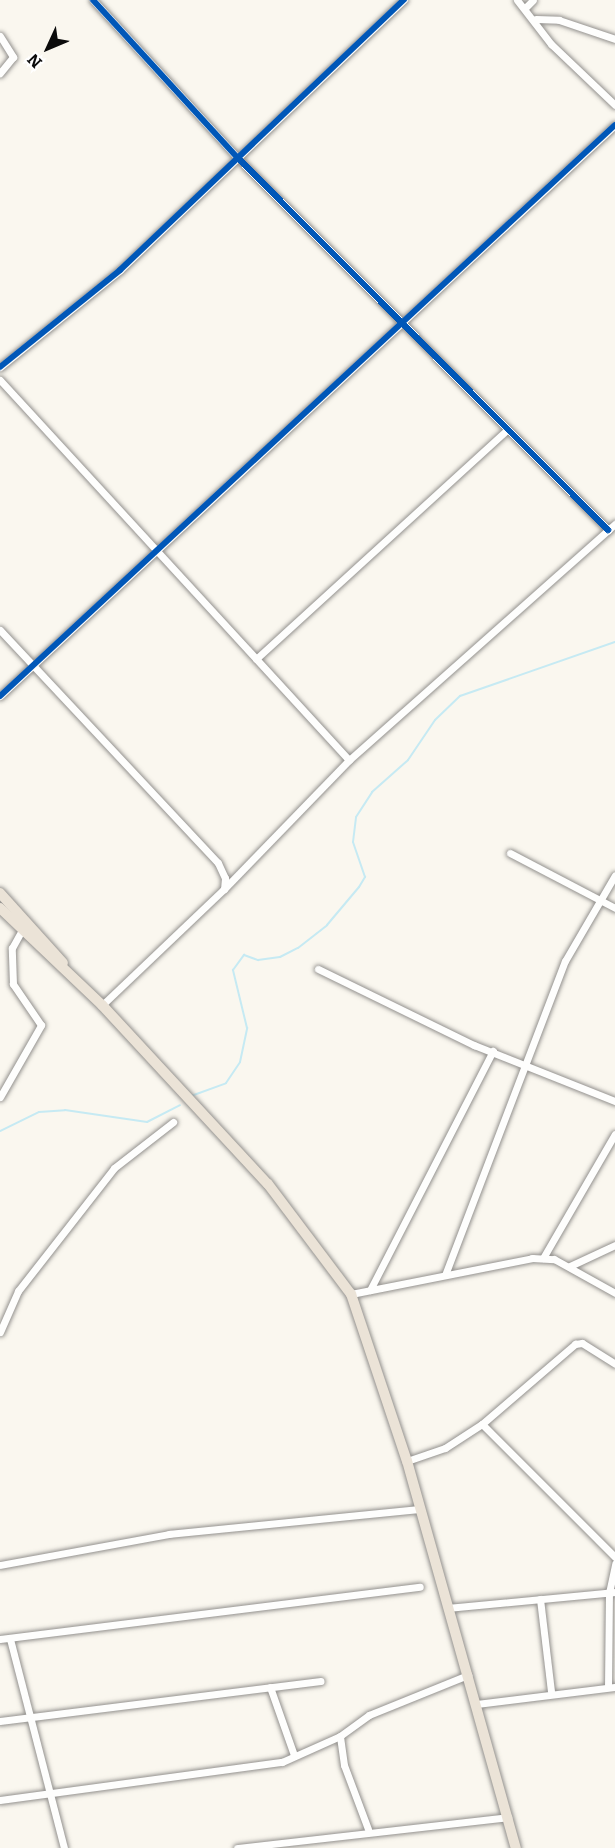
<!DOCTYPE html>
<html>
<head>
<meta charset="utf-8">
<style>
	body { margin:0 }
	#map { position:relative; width:615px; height:1848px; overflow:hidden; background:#faf7ef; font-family:Bitter,serif }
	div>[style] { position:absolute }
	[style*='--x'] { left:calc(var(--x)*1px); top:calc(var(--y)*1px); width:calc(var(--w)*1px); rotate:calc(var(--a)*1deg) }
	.stream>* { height:2px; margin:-1px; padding:0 1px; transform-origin:1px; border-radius:1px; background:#c6eaf3 }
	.roads { filter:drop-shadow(0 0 2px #93918e) drop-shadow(0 0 2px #93918e) }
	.street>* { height:7px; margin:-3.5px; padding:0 3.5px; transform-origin:3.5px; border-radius:3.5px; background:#fefefd }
	.primary>* { height:10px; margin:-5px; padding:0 5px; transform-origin:5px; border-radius:5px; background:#ebe3d7 }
	.cycleway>* { height:6px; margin:-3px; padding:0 3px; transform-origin:3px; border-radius:3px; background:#0057b8 }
	span { translate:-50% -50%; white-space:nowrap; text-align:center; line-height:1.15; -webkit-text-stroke:6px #fff; paint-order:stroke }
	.north { position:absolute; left:18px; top:18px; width:60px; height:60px; -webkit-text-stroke:4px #fff; paint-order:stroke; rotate:226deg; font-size:16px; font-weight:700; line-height:24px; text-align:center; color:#0b0b0b }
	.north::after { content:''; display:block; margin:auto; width:21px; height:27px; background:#0b0b0b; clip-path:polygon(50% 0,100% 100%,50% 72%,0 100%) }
</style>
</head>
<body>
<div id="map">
	<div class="stream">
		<i style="--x:191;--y:1096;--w:37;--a:-20"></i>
		<i style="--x:226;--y:1083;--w:25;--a:-56"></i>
		<i style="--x:240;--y:1062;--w:35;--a:-78"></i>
		<i style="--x:247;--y:1028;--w:60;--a:-103.6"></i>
		<i style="--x:233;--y:970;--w:19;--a:-54"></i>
		<i style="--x:244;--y:955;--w:15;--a:20"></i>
		<i style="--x:258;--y:960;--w:22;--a:-8"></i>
		<i style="--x:280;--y:957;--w:20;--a:-27"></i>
		<i style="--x:298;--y:948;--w:37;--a:-38"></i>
		<i style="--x:327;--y:925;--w:50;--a:-49.9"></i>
		<i style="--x:359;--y:887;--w:12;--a:-59"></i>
		<i style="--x:365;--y:877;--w:37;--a:-109"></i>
		<i style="--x:353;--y:842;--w:25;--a:-83"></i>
		<i style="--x:356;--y:817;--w:30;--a:-57"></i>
		<i style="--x:372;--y:792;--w:48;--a:-41.6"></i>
		<i style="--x:408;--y:760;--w:48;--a:-56"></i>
		<i style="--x:435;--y:720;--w:35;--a:-44"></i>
		<i style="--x:460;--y:696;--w:164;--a:-19.2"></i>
		<i style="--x:0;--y:1131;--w:43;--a:-26"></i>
		<i style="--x:39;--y:1112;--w:26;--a:-4"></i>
		<i style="--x:65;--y:1110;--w:83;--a:8.3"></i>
		<i style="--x:147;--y:1122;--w:37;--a:-27"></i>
	</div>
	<div class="roads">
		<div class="street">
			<i style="--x:93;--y:0;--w:214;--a:47.5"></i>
			<i style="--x:238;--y:158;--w:525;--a:45.15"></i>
			<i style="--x:517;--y:0;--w:56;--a:52.3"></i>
			<i style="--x:551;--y:44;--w:88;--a:43.6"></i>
			<i style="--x:525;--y:8;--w:11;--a:-45"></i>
			<i style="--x:536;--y:19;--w:23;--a:2"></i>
			<i style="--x:559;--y:20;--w:59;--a:18.7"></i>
			<i style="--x:0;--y:36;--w:25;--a:58"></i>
			<i style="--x:13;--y:57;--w:21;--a:129"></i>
			<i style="--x:0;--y:367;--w:154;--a:-38.9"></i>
			<i style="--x:120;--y:270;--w:392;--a:-43.6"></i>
			<i style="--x:0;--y:380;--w:516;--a:47.43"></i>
			<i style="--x:0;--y:630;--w:319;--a:46.9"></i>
			<i style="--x:218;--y:863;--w:17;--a:65"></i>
			<i style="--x:225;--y:878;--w:11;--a:95"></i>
			<i style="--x:224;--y:889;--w:168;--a:136.4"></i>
			<i style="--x:256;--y:659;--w:337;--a:-42.4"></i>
			<i style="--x:0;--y:696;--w:839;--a:-42.88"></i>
			<i style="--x:510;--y:853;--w:119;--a:27.6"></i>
			<i style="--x:224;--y:889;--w:180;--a:-45.9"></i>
			<i style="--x:349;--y:760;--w:356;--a:-41.6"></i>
			<i style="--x:318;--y:969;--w:174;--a:26"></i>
			<i style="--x:474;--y:1045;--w:152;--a:21.7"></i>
			<i style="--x:0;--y:1097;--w:83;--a:-60.3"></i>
			<i style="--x:41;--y:1025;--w:50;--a:-124.3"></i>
			<i style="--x:13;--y:984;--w:36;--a:-92"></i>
			<i style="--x:12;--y:948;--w:21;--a:-61"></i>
			<i style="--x:543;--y:1258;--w:143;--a:-59.9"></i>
			<i style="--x:570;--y:1266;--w:50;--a:-25"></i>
			<i style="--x:445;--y:1275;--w:336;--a:-69.1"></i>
			<i style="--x:565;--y:961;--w:99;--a:-59.8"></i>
			<i style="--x:370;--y:1290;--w:269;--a:-62.8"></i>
			<i style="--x:351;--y:1294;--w:185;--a:-11.2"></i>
			<i style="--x:532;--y:1258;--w:22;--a:3"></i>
			<i style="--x:554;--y:1259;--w:70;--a:29.1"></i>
			<i style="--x:0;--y:1332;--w:45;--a:-66.3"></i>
			<i style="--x:18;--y:1291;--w:156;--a:-52"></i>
			<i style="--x:114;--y:1168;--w:75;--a:-37.9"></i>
			<i style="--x:482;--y:1424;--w:188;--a:45"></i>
			<i style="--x:407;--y:1461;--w:40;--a:-18.9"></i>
			<i style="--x:445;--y:1448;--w:44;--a:-33"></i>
			<i style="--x:482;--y:1424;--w:123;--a:-40.7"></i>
			<i style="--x:575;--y:1344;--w:7;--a:-8"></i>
			<i style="--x:582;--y:1343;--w:39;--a:32"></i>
			<i style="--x:0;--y:1565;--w:172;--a:-10.4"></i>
			<i style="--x:169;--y:1534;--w:253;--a:-5.7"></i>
			<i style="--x:540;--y:1599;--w:93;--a:83.2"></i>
			<i style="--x:447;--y:1608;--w:169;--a:-5.4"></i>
			<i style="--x:0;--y:1639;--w:423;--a:-7.1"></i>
			<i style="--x:10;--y:1639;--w:216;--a:75.5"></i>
			<i style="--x:270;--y:1687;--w:72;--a:70.6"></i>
			<i style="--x:608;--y:1687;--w:94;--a:-89.4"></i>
			<i style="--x:609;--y:1593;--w:30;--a:-78"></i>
			<i style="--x:476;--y:1704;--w:140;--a:-7"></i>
			<i style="--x:0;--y:1721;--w:323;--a:-7.1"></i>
			<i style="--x:0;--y:1800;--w:285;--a:-7.7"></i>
			<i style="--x:282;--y:1762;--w:64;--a:-24.1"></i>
			<i style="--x:368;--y:1829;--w:68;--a:-110.6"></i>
			<i style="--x:344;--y:1765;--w:29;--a:-98"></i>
			<i style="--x:340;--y:1736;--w:36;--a:-36"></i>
			<i style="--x:369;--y:1715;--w:107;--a:-22"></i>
			<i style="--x:237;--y:1848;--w:273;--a:-6.5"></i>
		</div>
		<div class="primary">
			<i style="--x:0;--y:893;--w:94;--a:48"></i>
			<i style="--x:0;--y:908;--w:141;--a:43.6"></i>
			<i style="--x:102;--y:1005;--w:244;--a:47.2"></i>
			<i style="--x:268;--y:1184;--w:138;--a:53"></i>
			<i style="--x:351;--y:1294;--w:176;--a:71.5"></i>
			<i style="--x:407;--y:1461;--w:402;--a:74.3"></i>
		</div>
	</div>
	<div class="cycleway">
		<i style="--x:93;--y:0;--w:214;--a:47.5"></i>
		<i style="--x:238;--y:158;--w:525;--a:45.15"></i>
		<i style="--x:0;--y:367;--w:154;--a:-38.9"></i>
		<i style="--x:120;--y:270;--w:392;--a:-43.6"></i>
		<i style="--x:0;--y:696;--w:839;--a:-42.88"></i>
	</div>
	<div class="north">N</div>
</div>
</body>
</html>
